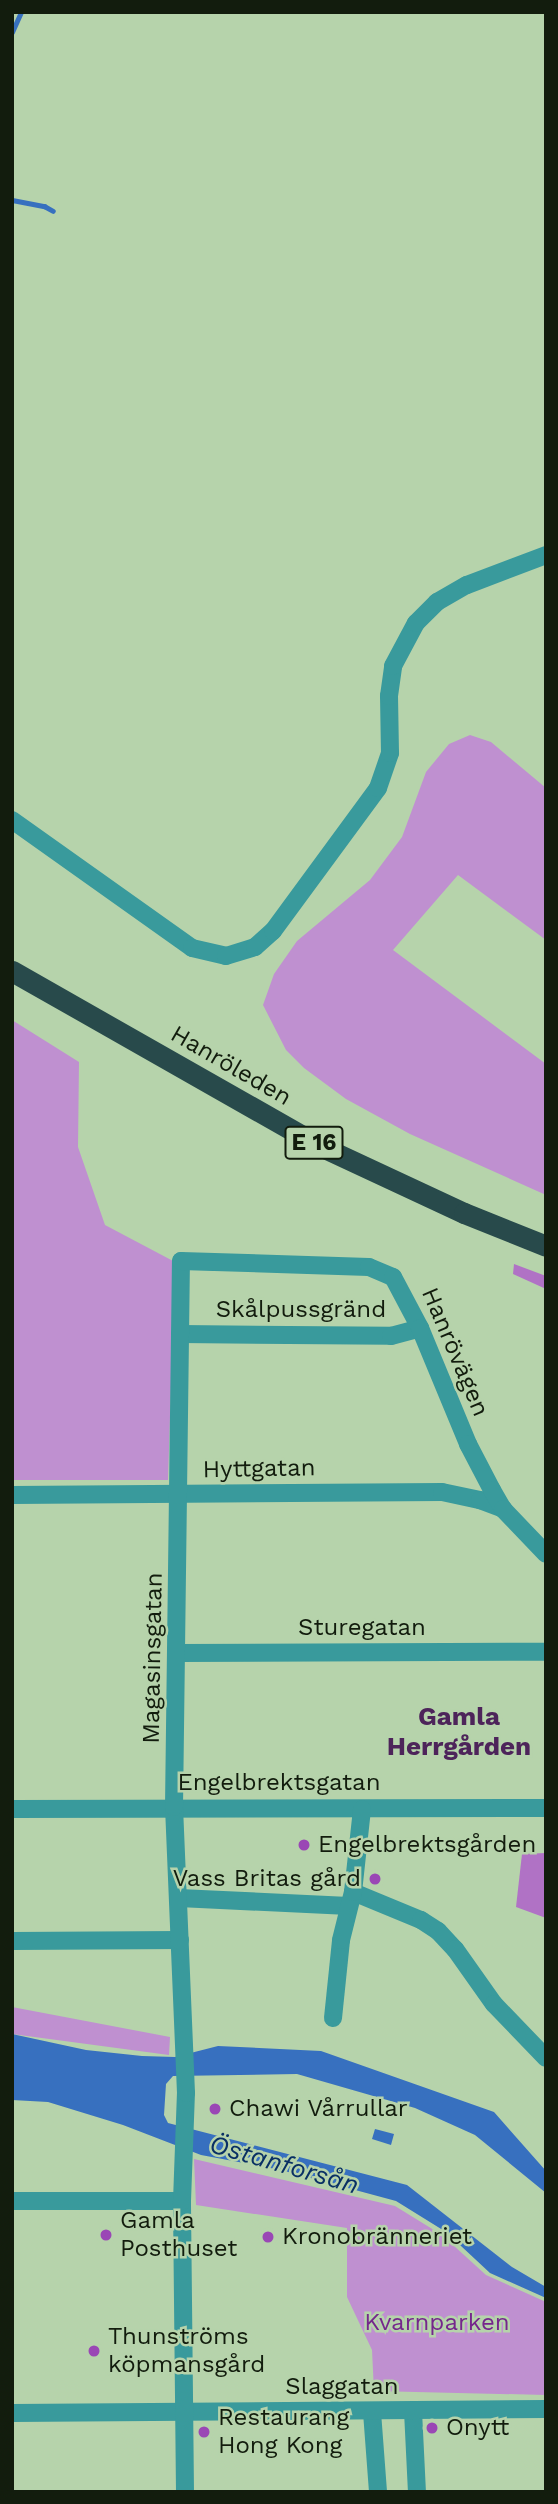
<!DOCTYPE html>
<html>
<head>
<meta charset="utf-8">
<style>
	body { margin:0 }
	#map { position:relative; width:558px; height:2504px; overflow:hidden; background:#b6d3ab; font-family:"Work Sans",sans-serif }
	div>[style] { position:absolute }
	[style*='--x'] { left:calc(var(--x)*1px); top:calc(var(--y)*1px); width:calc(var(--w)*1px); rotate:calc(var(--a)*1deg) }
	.green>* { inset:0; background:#bf90d0 }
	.forest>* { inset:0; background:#b072c5 }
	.water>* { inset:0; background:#3770bf }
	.stream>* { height:5px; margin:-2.5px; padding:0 2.5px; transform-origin:2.5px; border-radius:2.5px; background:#3770bf }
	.minor>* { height:18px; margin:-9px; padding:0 9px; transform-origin:9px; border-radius:9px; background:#399a9c }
	.highway>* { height:21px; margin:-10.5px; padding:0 10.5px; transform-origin:10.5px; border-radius:10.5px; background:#284a4b }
	.dots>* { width:19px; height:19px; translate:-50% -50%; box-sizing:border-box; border:4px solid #b6d3ab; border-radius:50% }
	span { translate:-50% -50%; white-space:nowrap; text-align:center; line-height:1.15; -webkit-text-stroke:5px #b6d3ab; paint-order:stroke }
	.shield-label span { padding:2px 5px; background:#b6d3ab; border:2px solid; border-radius:5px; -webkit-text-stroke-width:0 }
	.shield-label { font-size:23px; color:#121c0d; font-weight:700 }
	.street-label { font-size:24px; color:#121c0d }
	.poi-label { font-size:24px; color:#121c0d }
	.left { translate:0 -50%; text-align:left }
	.right { translate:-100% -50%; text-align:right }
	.park-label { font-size:24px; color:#75278c }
	.neighbourhood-label { font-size:26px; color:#4d245a; font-weight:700 }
	.water-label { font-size:26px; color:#093064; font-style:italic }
	.frame { position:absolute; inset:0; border:14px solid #121c0d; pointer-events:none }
</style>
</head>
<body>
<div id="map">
	<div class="green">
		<i style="clip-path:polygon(470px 735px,491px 742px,546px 788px,546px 940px,458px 875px,393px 950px,546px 1064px,546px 1195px,410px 1134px,346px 1099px,304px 1068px,286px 1050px,263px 1005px,274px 974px,297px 941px,370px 880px,402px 837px,426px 772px,449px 744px)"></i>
		<i style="clip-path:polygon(12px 1020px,79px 1062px,78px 1147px,105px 1225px,175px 1262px,168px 1480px,12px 1480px)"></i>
		<i style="clip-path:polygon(12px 2007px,170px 2037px,169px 2055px,12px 2034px)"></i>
		<i style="clip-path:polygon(194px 2159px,395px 2206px,442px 2235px,486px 2275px,546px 2302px,546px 2395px,374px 2391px,372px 2350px,347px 2297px,347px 2228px,196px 2205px)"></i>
	</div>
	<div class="forest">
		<i style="clip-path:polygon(514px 1264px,546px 1276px,546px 1289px,513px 1274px)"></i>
		<i style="clip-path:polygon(546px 1853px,546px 1918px,516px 1907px,522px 1854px)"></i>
	</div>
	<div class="water">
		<i style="clip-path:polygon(12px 2034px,86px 2050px,142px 2056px,175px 2057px,218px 2046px,321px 2051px,494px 2112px,546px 2171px,546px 2193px,475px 2135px,415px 2108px,297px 2074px,173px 2076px,166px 2084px,164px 2115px,168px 2123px,407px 2185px,512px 2267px,546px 2287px,546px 2298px,490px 2273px,446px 2232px,396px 2201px,281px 2170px,201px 2155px,123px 2125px,48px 2102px,12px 2100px)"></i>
		<i style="clip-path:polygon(375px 2129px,394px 2134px,391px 2145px,372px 2139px)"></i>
	</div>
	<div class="stream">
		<i style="--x:12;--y:32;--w:22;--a:-66"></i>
		<i style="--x:12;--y:200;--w:33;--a:11"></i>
		<i style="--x:44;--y:206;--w:10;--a:29"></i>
	</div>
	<div class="minor">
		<i style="--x:12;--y:820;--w:221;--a:35.4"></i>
		<i style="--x:192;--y:948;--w:35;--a:13"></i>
		<i style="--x:226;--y:956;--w:30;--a:-17"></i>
		<i style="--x:255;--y:947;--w:24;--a:-42"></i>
		<i style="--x:273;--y:931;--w:177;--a:-53.7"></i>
		<i style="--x:378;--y:788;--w:37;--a:-71"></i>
		<i style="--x:390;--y:753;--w:57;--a:-91"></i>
		<i style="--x:389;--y:696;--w:30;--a:-82"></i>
		<i style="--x:393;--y:666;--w:49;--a:-61.9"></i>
		<i style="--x:416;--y:623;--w:30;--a:-45"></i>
		<i style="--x:437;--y:602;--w:34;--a:-30"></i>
		<i style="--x:467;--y:585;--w:85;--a:-20.8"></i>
		<i style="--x:180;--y:1334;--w:211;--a:0.5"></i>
		<i style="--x:391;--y:1336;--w:30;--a:-15"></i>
		<i style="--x:12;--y:1495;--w:430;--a:-0.4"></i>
		<i style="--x:442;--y:1492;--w:39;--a:12"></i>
		<i style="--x:480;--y:1500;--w:25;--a:21"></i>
		<i style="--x:178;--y:1653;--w:368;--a:-0.2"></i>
		<i style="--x:12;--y:1809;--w:534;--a:-0.11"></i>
		<i style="--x:353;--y:1892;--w:74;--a:22.4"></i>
		<i style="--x:421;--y:1920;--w:20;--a:33"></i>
		<i style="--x:438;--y:1931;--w:25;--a:47"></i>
		<i style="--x:455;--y:1949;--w:67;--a:54.7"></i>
		<i style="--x:494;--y:2004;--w:75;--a:46.1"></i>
		<i style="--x:179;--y:1898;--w:170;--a:2.7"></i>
		<i style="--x:12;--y:1941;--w:168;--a:-0.3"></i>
		<i style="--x:333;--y:2018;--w:78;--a:-84.1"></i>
		<i style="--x:341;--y:1940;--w:49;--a:-76"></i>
		<i style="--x:353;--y:1892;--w:83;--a:-83.8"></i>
		<i style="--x:12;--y:2201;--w:170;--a:0"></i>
		<i style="--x:413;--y:2411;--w:81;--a:87.2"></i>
		<i style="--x:372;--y:2412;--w:80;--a:85.7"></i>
		<i style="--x:12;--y:2413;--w:534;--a:-0.43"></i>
		<i style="--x:185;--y:2492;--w:291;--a:-90.6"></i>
		<i style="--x:182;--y:2201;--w:108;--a:-87.9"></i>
		<i style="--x:186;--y:2093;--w:286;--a:-92.4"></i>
		<i style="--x:174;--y:1807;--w:546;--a:-89.27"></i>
		<i style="--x:181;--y:1261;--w:188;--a:1.8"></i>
		<i style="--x:369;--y:1267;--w:26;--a:23"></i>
		<i style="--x:393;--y:1277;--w:58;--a:62.1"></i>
		<i style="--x:420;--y:1328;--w:126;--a:67.5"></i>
		<i style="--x:468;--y:1444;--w:52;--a:62.4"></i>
		<i style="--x:492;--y:1490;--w:22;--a:60"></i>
		<i style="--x:503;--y:1509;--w:62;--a:46.3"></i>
	</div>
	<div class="highway">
		<i style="--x:12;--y:971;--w:352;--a:29.6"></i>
		<i style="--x:318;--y:1145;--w:161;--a:25"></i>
		<i style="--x:464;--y:1213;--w:88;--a:21.9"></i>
	</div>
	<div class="dots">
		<i style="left:304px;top:1845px;background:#9a47b5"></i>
		<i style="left:375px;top:1879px;background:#9a47b5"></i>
		<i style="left:215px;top:2109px;background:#9a47b5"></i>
		<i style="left:106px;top:2235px;background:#9a47b5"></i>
		<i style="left:268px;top:2237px;background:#9a47b5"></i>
		<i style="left:94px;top:2351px;background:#9a47b5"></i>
		<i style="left:432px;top:2428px;background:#9a47b5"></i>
		<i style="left:204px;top:2432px;background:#9a47b5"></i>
	</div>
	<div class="shield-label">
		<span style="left:314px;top:1143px">E 16</span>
	</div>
	<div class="street-label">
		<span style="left:231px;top:1066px;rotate:30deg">Hanröleden</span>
		<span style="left:301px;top:1310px">Skålpussgränd</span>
		<span style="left:455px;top:1352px;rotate:67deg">Hanrövägen</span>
		<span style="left:259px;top:1469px;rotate:-1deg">Hyttgatan</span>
		<span style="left:362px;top:1628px">Sturegatan</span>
		<span style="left:153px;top:1658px;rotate:-89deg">Magasinsgatan</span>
		<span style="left:279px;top:1783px">Engelbrektsgatan</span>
		<span style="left:342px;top:2387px">Slaggatan</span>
	</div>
	<div class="poi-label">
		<span class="left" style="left:318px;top:1845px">Engelbrektsgården</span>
		<span class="right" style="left:361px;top:1879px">Vass Britas gård</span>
		<span class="left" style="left:229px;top:2109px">Chawi Vårrullar</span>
		<span class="left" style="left:120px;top:2235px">Gamla<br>Posthuset</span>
		<span class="left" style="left:282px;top:2237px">Kronobränneriet</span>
		<span class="left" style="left:108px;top:2351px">Thunströms<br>köpmansgård</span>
		<span class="left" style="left:218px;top:2432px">Restaurang<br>Hong Kong</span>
		<span class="left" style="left:446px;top:2428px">Onytt</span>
	</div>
	<div class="park-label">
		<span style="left:437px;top:2323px">Kvarnparken</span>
	</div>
	<div class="neighbourhood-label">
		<span style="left:459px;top:1732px">Gamla<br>Herrgården</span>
	</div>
	<div class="water-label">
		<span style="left:284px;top:2165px;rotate:16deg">Östanforsån</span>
	</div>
	<div class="frame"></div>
</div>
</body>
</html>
